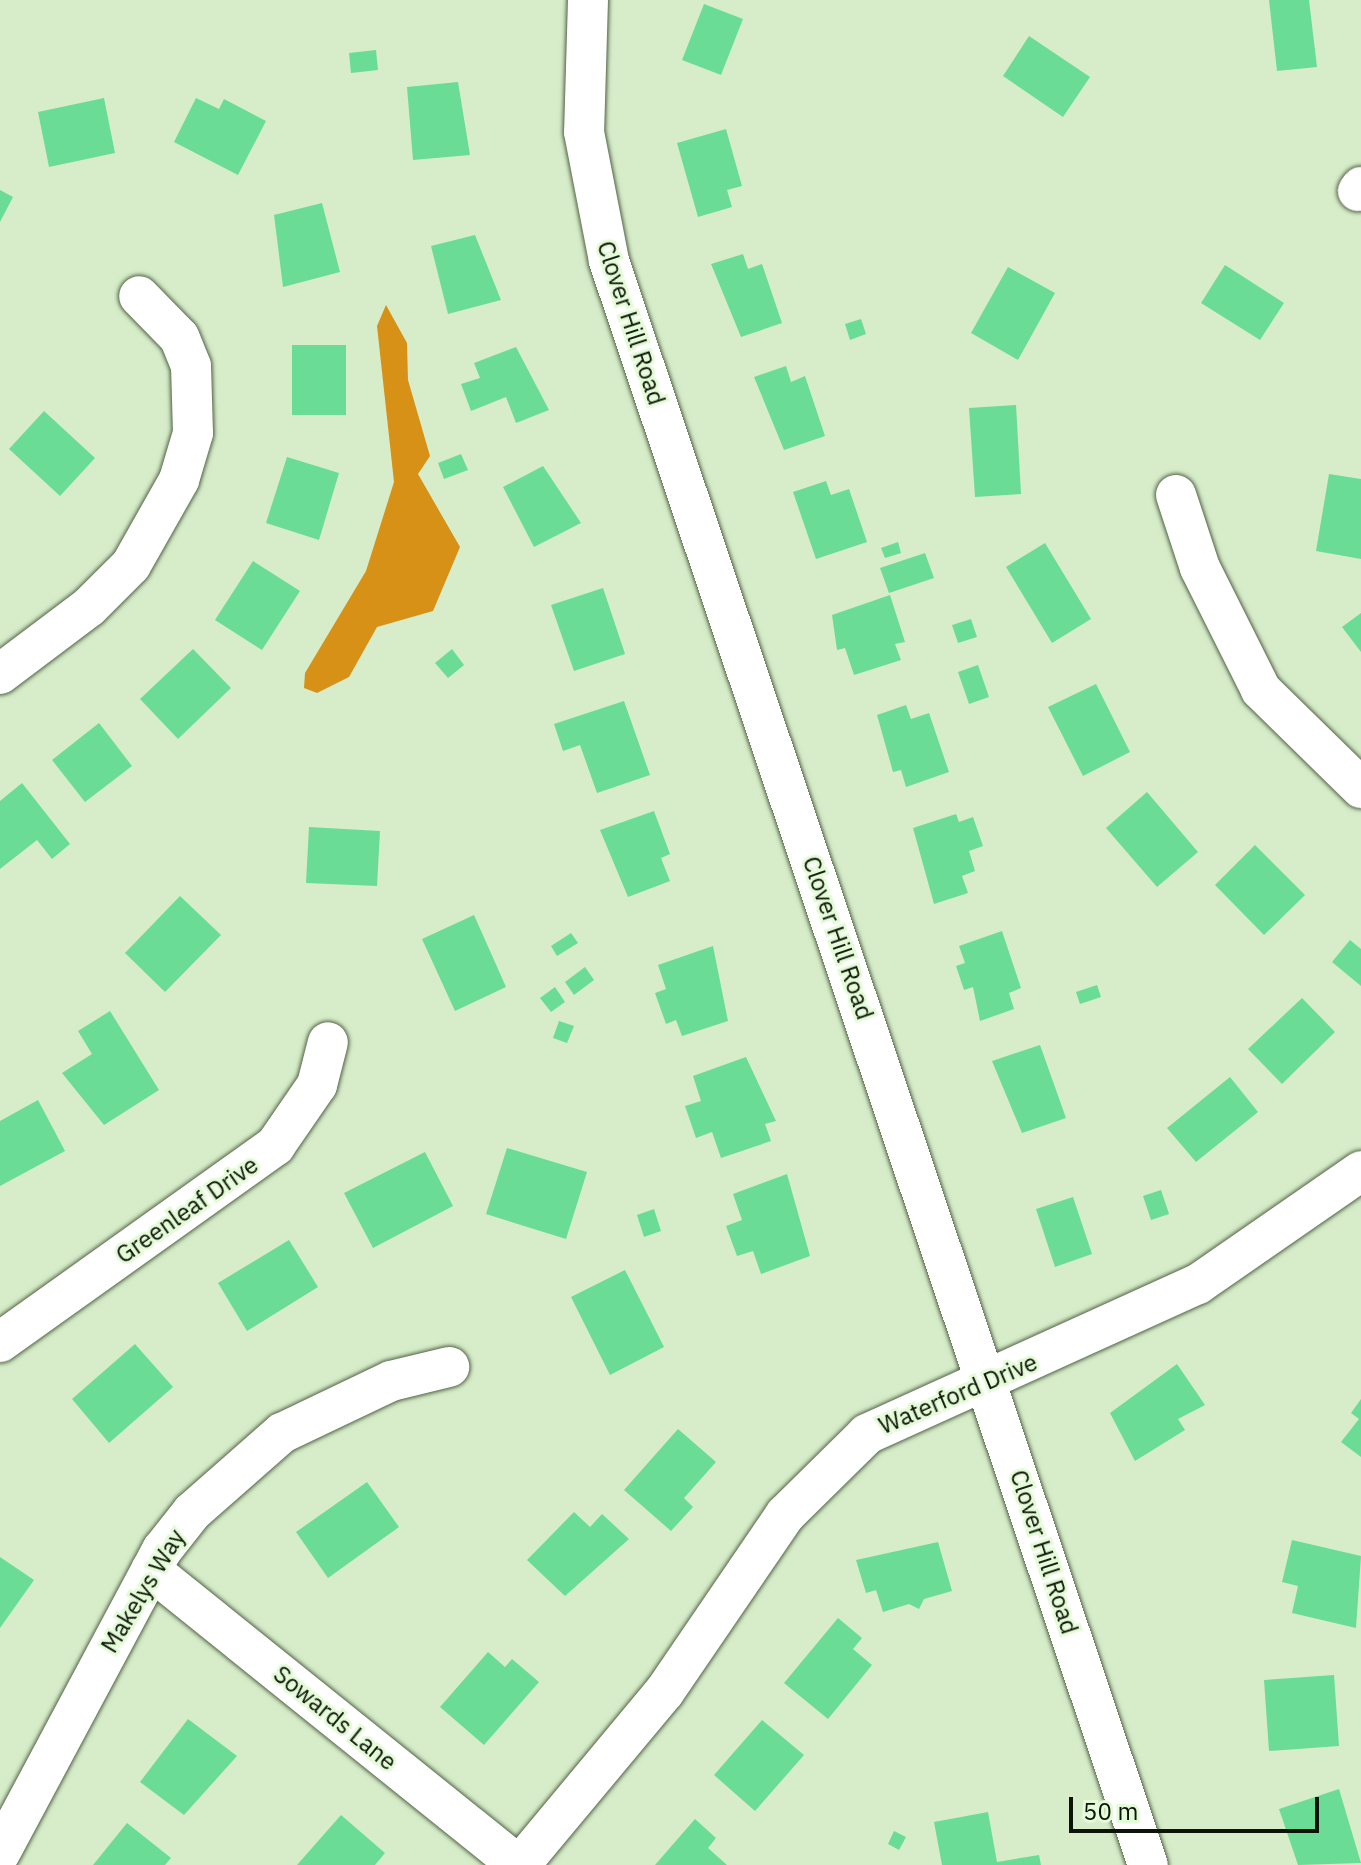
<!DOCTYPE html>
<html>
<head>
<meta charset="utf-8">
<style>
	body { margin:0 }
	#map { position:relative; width:1361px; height:1865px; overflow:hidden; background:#d7edca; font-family:"IBM Plex Sans",sans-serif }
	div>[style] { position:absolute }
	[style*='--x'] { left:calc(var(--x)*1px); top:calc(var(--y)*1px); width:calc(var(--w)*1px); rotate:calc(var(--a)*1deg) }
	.forest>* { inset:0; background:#d69116 }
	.building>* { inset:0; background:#6adc96 }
	.roads { filter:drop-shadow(0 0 2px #516446) drop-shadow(0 0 2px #516446) }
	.minor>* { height:40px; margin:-20px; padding:0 20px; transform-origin:20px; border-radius:20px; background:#fff }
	span { translate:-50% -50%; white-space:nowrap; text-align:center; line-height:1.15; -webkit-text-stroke:6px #e4fbd7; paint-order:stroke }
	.street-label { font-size:24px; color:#0c1308 }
	.scale { position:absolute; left:1069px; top:1797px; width:250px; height:36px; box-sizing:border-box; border:4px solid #0c1308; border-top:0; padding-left:10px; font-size:24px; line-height:28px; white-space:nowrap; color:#0c1308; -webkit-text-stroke:6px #e4fbd7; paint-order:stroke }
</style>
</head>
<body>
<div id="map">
	<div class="forest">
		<i style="clip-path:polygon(386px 305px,407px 343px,408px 380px,430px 456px,418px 474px,460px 547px,433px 611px,377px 627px,349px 677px,317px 693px,304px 688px,305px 673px,366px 571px,394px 482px,377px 326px)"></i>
	</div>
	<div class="building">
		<i style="clip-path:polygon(1269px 0,1309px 0,1317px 67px,1277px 71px)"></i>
		<i style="clip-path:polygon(704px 4px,743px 19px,721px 75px,682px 60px)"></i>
		<i style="clip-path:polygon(1029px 36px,1090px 77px,1063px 117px,1003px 76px)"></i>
		<i style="clip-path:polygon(376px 50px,378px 70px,351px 73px,349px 53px)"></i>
		<i style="clip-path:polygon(458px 82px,470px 155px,413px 160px,407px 87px)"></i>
		<i style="clip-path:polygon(104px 98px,115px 153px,49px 167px,38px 112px)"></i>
		<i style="clip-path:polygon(196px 98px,219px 109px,224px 99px,266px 121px,238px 175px,174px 142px)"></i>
		<i style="clip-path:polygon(726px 129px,742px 186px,727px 190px,732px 207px,698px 217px,677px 143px)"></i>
		<i style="clip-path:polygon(0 190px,13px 197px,0 222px)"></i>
		<i style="clip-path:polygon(322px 203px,340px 272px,283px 287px,274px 215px)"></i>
		<i style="clip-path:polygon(475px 235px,501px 300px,448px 314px,431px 246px)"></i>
		<i style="clip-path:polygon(743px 254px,748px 269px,762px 264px,782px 323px,741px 337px,711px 264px)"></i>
		<i style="clip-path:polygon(1225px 265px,1284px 303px,1260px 340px,1201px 303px)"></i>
		<i style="clip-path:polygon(1008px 267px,1055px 293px,1018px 360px,971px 333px)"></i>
		<i style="clip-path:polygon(861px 319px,866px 334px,850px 340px,845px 324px)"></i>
		<i style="clip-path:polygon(292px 345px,346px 345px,346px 415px,292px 415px)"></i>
		<i style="clip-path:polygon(516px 347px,549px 410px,516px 423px,506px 397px,471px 411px,461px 384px,480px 378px,474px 363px)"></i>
		<i style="clip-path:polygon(786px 366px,791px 382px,805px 376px,825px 436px,784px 450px,754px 377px)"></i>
		<i style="clip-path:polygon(1016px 405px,1021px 494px,975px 497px,969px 408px)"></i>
		<i style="clip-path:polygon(44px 411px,95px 458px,60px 496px,9px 449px)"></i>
		<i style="clip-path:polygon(461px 454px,468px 470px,444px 479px,438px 463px)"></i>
		<i style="clip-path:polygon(287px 457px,339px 473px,319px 540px,266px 523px)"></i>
		<i style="clip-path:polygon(543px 466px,581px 523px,534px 547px,503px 487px)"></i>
		<i style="clip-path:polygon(1329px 474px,1361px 479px,1361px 559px,1316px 551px)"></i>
		<i style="clip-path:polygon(826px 481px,831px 495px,849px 489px,867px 542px,816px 559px,793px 492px)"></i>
		<i style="clip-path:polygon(898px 542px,901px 553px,885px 558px,881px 548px)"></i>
		<i style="clip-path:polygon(1045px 543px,1091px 619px,1052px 643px,1006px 567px)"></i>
		<i style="clip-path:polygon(925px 553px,934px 578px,889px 593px,880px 568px)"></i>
		<i style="clip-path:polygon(253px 561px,300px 591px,262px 650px,215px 620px)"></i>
		<i style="clip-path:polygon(603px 588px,625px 654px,574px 671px,551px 605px)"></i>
		<i style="clip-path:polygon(890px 595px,905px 642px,895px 644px,901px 660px,854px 675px,845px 648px,837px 650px,832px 615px)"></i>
		<i style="clip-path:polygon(1361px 613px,1361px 652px,1342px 627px)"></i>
		<i style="clip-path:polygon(971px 619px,977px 637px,958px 643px,952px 625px)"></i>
		<i style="clip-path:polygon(193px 649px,231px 688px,178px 739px,140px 699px)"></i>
		<i style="clip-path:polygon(452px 649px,464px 665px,448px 678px,435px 663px)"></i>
		<i style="clip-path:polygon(978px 665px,989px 697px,969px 704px,958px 672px)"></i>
		<i style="clip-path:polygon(1096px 684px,1130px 752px,1083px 776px,1048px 707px)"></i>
		<i style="clip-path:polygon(624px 701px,650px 775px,597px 793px,580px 745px,563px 751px,554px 724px)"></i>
		<i style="clip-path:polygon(906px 705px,911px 719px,929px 713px,949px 772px,906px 787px,901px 770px,893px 772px,877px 715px)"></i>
		<i style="clip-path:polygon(99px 723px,132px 766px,85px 802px,52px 760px)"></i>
		<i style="clip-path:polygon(22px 783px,70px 844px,52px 859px,37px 840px,0 869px,0 801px)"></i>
		<i style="clip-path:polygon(1147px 792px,1198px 852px,1157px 887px,1106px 828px)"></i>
		<i style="clip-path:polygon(654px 811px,670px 854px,661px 858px,670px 881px,628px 897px,600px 830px)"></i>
		<i style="clip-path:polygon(956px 814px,959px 822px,973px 817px,983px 846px,969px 851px,975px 871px,962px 876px,968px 893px,934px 904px,913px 828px)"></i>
		<i style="clip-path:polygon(309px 827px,380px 831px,377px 886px,306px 883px)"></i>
		<i style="clip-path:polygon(1255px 845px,1305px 895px,1264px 935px,1215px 885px)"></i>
		<i style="clip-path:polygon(180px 896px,221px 935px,165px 992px,125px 953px)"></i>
		<i style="clip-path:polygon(474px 915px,506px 987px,455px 1011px,422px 939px)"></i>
		<i style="clip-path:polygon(1002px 931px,1021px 988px,1009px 993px,1014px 1009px,980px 1021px,973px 987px,964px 990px,956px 966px,965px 963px,959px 946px)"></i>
		<i style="clip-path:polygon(571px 933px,578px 943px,557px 956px,551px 946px)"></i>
		<i style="clip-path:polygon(1350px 940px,1361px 949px,1361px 986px,1332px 962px)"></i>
		<i style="clip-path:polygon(713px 946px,728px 1021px,682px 1036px,676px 1020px,666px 1024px,655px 993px,666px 989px,658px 965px)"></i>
		<i style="clip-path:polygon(585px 967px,594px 980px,574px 995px,565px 982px)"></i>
		<i style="clip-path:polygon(1097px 985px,1101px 997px,1080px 1004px,1076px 992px)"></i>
		<i style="clip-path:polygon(555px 987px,565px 1002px,551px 1012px,540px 998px)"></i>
		<i style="clip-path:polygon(1302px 998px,1335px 1032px,1282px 1084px,1248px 1049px)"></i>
		<i style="clip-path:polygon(110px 1011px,159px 1090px,104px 1125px,62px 1073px,92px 1054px,78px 1031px)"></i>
		<i style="clip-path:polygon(559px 1021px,574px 1026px,567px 1043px,553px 1038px)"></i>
		<i style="clip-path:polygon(1040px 1045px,1066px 1118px,1022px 1133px,992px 1061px)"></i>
		<i style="clip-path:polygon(746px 1057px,776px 1121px,765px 1124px,771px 1141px,721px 1158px,712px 1132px,696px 1138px,685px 1106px,701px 1101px,693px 1076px)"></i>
		<i style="clip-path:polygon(1230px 1077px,1258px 1112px,1196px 1162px,1167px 1128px)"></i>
		<i style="clip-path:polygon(38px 1100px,65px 1151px,0 1186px,0 1121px)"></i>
		<i style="clip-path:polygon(507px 1148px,587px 1172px,566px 1239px,486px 1214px)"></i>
		<i style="clip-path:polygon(425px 1152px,453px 1206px,373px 1248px,344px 1193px)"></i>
		<i style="clip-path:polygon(787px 1174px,810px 1256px,761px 1274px,753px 1251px,737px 1256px,726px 1226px,742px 1220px,733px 1194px)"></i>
		<i style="clip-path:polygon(1161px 1190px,1169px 1214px,1151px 1220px,1143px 1196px)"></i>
		<i style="clip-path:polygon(1073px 1197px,1092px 1254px,1055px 1267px,1036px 1209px)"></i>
		<i style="clip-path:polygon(654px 1209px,661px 1231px,644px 1237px,637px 1215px)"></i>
		<i style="clip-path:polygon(289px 1240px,318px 1287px,247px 1331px,218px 1283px)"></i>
		<i style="clip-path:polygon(625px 1270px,664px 1347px,610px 1375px,571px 1297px)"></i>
		<i style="clip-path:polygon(135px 1344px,173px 1387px,109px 1443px,72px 1399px)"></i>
		<i style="clip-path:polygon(1177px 1364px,1205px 1405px,1178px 1419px,1185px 1430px,1135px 1461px,1110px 1413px)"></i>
		<i style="clip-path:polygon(1361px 1399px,1361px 1457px,1341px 1442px,1359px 1419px,1351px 1413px)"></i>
		<i style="clip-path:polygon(678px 1429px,716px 1462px,684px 1498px,693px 1507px,671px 1531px,624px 1490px)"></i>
		<i style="clip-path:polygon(367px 1482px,399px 1527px,328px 1578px,296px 1532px)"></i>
		<i style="clip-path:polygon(574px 1512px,590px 1527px,602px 1514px,629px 1539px,565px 1596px,527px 1560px)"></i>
		<i style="clip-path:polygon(1292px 1540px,1361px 1556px,1356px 1628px,1292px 1613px,1298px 1586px,1282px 1582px)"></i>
		<i style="clip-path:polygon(938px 1542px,952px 1591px,924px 1599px,919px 1609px,909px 1604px,883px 1612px,876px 1590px,866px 1593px,856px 1560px)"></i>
		<i style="clip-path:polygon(0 1557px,34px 1580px,0 1628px)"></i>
		<i style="clip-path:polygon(838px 1618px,862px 1638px,853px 1649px,872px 1665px,828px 1719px,784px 1683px)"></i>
		<i style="clip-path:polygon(488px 1652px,505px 1667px,512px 1659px,539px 1682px,484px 1745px,440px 1707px)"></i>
		<i style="clip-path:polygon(1334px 1675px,1339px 1746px,1269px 1751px,1264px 1680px)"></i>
		<i style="clip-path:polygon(188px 1719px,237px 1756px,184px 1815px,140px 1782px)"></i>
		<i style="clip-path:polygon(762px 1720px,804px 1755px,755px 1811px,714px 1775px)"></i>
		<i style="clip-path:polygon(1339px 1789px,1361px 1863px,1298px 1865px,1279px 1809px)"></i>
		<i style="clip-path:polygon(988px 1812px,997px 1862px,1039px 1855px,1041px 1865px,942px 1865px,934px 1822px)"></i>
		<i style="clip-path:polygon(341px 1815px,385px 1853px,375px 1865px,297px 1865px)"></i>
		<i style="clip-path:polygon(695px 1819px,716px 1838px,708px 1848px,727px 1865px,655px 1865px)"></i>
		<i style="clip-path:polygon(127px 1823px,171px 1858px,165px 1865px,93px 1865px)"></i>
		<i style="clip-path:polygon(894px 1831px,906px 1837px,899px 1850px,888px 1844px)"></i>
	</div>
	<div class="roads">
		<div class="minor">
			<i style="--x:588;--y:0;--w:132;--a:91.7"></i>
			<i style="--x:584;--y:132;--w:131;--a:79"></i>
			<i style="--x:609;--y:261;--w:1692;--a:71.43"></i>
			<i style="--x:1358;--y:191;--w:5;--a:-53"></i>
			<i style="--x:1176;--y:495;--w:77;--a:71.8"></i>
			<i style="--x:1200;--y:568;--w:136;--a:63.4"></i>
			<i style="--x:1261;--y:690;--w:140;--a:44.4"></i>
			<i style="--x:0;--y:674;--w:111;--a:-37"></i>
			<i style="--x:89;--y:607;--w:59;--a:-45"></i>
			<i style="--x:131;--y:565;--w:98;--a:-60.5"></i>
			<i style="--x:179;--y:480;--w:49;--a:-73.4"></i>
			<i style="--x:193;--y:433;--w:67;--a:-91.7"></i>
			<i style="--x:191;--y:366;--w:31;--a:-112"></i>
			<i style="--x:179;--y:337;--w:57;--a:-134.3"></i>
			<i style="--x:0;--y:1342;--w:338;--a:-35.5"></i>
			<i style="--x:275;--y:1146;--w:74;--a:-55.5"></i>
			<i style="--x:317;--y:1085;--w:44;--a:-75.7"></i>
			<i style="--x:151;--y:1570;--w:471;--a:38.8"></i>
			<i style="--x:0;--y:1853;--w:344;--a:-61.9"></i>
			<i style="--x:162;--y:1550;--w:48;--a:-51.7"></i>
			<i style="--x:192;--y:1512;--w:120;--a:-41.3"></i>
			<i style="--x:282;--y:1433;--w:121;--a:-25.5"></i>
			<i style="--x:391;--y:1381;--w:60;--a:-13.6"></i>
			<i style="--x:520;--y:1865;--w:226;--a:-50.2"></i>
			<i style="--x:665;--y:1691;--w:213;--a:-55.7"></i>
			<i style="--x:785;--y:1515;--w:115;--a:-44.6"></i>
			<i style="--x:867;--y:1434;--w:363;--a:-24.4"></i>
			<i style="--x:1198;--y:1284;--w:198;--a:-34.7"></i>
		</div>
	</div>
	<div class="street-label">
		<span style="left:631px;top:323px;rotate:72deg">Clover Hill Road</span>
		<span style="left:838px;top:938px;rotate:71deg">Clover Hill Road</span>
		<span style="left:187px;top:1210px;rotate:-35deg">Greenleaf Drive</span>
		<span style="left:958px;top:1394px;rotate:-23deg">Waterford Drive</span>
		<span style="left:1044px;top:1552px;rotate:72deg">Clover Hill Road</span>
		<span style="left:143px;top:1591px;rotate:-59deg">Makelys Way</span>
		<span style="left:335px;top:1718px;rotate:39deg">Sowards Lane</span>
	</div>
	<div class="scale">50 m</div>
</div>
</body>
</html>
